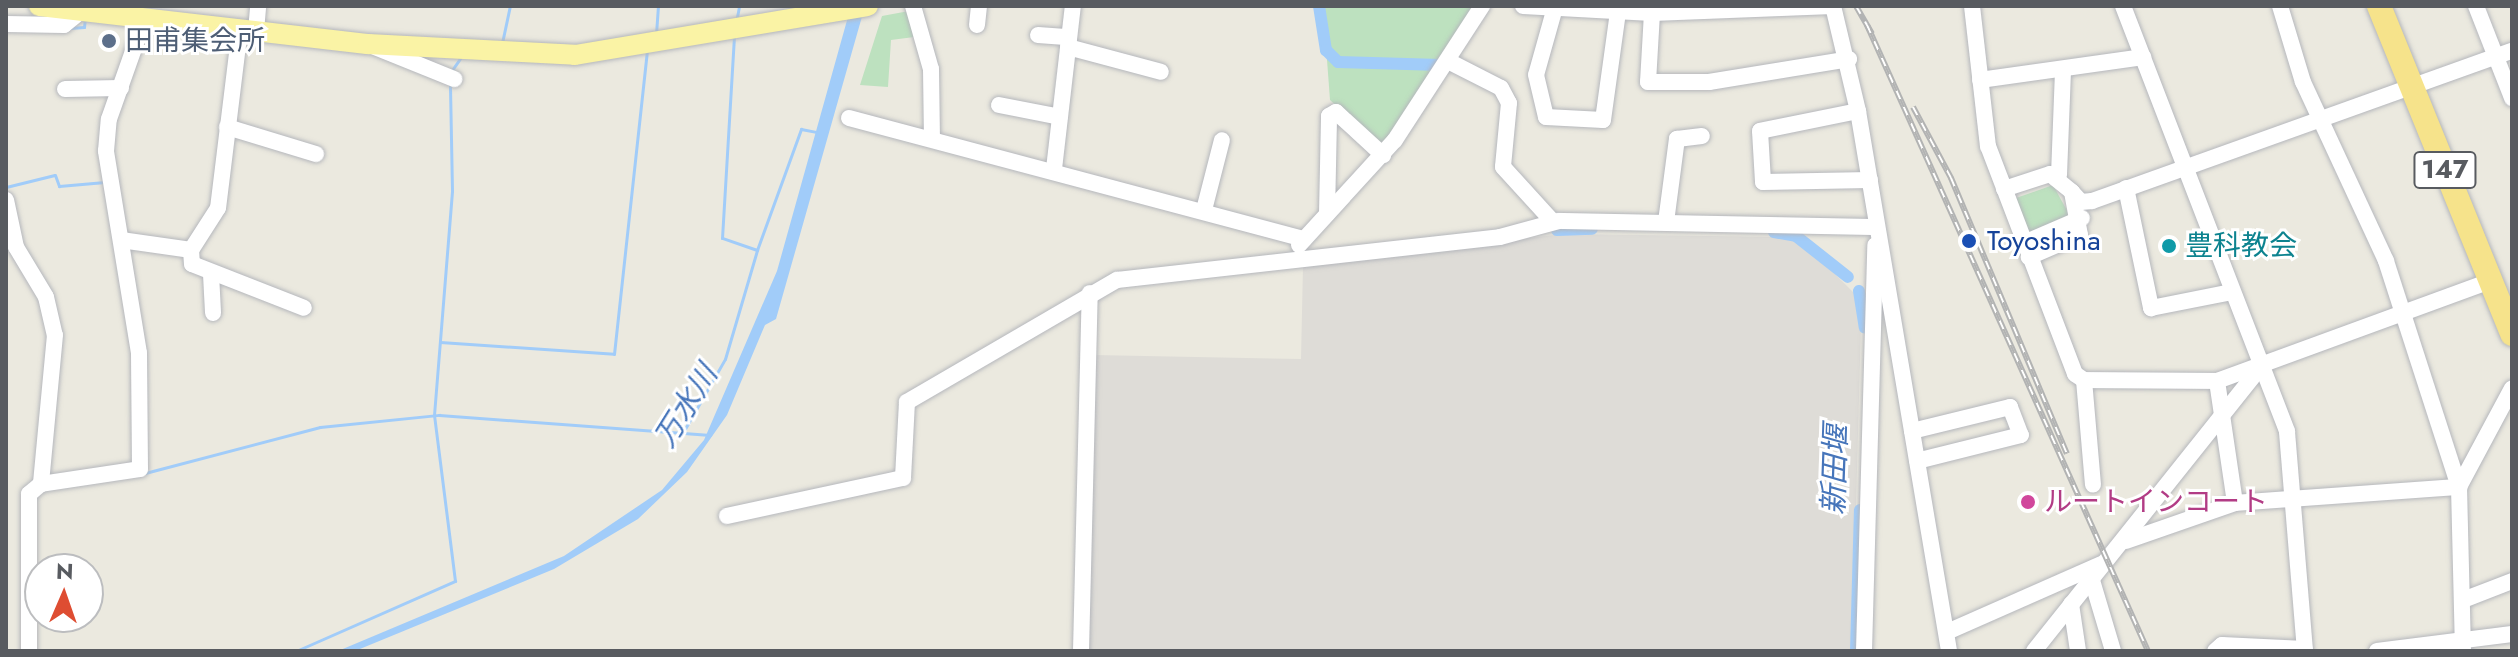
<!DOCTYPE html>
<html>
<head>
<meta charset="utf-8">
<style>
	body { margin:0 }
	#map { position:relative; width:2518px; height:657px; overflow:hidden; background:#ebe9df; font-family:Jost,"Noto Sans JP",sans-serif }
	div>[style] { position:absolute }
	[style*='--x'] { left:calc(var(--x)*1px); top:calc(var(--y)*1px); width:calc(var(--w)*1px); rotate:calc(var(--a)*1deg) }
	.industrial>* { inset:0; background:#dedcd7 }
	.green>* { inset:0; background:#bde1bf }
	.water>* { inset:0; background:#a1ccf9 }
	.stream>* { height:3px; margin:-1.5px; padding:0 1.5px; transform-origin:1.5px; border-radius:1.5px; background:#a1ccf9 }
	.canal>* { height:12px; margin:-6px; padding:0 6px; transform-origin:6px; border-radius:6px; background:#a1ccf9 }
	.roads { filter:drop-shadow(0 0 2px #b5b7bc) drop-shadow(0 0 2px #b5b7bc) }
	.minor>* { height:16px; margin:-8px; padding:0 8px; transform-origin:8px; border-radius:8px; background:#fff }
	.major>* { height:20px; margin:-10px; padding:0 10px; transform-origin:10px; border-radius:10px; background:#faf3a5 }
	.highway>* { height:24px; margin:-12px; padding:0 12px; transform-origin:12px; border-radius:12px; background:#f6e38b }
	.rail>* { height:6px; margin-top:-3px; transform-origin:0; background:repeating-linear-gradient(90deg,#fff 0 9px,#b2b3b3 0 18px); box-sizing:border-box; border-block:2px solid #b2b3b3 }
	.dots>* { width:22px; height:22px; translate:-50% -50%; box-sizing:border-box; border:4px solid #fff; border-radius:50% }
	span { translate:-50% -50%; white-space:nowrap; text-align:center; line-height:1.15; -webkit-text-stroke:6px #fff; paint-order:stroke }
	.shield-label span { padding:2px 6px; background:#fff; border:2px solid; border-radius:6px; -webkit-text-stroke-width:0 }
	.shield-label { font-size:26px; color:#585b60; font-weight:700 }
	.service-label { font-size:28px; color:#4e5e75 }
	.left { translate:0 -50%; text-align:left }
	.transit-label { font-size:28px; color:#164399 }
	.culture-label { font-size:28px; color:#0d838f }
	.hotel-label { font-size:28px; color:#b23c85 }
	.water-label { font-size:30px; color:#4675ba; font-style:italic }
	.frame { position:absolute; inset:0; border:8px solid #585b60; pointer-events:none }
	.north { position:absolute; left:24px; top:553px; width:80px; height:80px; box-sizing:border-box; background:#fff; border:2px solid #bcbdbf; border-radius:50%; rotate:2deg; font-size:22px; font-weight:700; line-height:32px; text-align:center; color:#585b60 }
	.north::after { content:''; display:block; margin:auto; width:28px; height:36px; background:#de4d32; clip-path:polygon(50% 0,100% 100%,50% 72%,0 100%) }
</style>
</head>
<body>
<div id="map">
	<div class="industrial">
		<i style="clip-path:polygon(1562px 234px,1783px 237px,1809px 248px,1855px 294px,1861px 324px,1852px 651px,1087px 651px,1094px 355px,1301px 359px,1303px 266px)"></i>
	</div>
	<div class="green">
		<i style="clip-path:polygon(1323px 6px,1479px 6px,1384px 148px,1330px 100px)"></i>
		<i style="clip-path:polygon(909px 11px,914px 37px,891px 40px,888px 87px,860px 85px,882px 16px)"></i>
		<i style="clip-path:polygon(2053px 185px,2070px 216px,2030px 236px,2016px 198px)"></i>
	</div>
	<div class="water">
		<i style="clip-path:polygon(851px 6px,865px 6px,776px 319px,765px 325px,727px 415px,687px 472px,638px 519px,554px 569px,355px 651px,338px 651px,564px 556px,662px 490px,704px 440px,777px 271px)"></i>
	</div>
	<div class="stream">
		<i style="--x:736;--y:22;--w:16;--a:-79"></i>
		<i style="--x:70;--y:28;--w:14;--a:-4"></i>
		<i style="--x:84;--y:27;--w:10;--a:-84"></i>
		<i style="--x:656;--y:34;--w:28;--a:-86"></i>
		<i style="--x:502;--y:43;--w:38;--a:-78"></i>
		<i style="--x:452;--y:70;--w:16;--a:-55"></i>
		<i style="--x:6;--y:187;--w:50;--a:-13.8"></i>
		<i style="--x:55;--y:175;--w:12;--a:70"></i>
		<i style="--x:59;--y:186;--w:46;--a:-5"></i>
		<i style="--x:757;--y:250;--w:129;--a:-70"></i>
		<i style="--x:801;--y:129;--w:15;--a:11"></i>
		<i style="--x:440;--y:342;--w:174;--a:3.9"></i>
		<i style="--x:614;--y:354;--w:305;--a:-83.8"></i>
		<i style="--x:682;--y:434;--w:86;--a:-60.2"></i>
		<i style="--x:725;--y:359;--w:114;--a:-73.6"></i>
		<i style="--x:757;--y:250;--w:37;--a:-161"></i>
		<i style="--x:722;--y:238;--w:201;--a:-86.6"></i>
		<i style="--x:145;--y:473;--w:181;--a:-14.7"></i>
		<i style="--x:320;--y:427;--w:120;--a:-5.8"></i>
		<i style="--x:439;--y:415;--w:272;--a:4.2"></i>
		<i style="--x:296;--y:651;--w:174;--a:-23.8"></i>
		<i style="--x:455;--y:581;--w:167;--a:-97.2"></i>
		<i style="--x:434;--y:415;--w:225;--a:-85.4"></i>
		<i style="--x:452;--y:191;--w:105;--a:-91.1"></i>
	</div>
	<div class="canal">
		<i style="--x:1319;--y:6;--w:45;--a:81"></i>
		<i style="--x:1326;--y:50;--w:17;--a:45"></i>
		<i style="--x:1338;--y:62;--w:103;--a:1.7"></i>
		<i style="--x:1557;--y:230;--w:35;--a:-2"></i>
		<i style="--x:1774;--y:232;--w:22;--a:10"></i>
		<i style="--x:1796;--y:236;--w:66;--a:38.3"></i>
		<i style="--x:1859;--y:291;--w:37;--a:81"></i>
		<i style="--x:1856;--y:651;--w:141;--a:-88.4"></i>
	</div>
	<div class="roads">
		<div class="minor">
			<i style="--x:913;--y:6;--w:66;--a:74.1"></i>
			<i style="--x:931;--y:69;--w:69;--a:89.2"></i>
			<i style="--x:1523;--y:6;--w:129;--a:3.1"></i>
			<i style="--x:1652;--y:13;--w:181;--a:-2.2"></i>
			<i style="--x:1833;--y:6;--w:108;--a:76.6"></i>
			<i style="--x:1858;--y:111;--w:548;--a:80.43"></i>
			<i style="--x:1972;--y:6;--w:141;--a:83.5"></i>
			<i style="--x:1988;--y:146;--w:244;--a:69.1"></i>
			<i style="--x:2075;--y:374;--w:11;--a:34"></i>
			<i style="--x:2084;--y:380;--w:133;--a:0.4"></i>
			<i style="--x:2217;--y:381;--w:291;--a:-20.1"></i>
			<i style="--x:2123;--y:6;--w:456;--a:68.9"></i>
			<i style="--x:2287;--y:432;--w:220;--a:85.3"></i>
			<i style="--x:2280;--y:6;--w:79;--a:73.2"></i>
			<i style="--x:2303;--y:82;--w:197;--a:65.1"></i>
			<i style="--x:2386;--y:261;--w:237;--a:72.1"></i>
			<i style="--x:2459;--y:487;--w:164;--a:88.6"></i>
			<i style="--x:2476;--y:6;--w:99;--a:68.6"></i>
			<i style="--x:1554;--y:11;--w:66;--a:105.7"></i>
			<i style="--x:1536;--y:75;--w:43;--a:76.6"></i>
			<i style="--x:1546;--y:117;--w:57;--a:3"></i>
			<i style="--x:1603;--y:120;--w:109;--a:-82.1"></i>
			<i style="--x:1652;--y:13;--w:69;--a:93.3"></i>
			<i style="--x:1648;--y:82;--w:61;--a:0"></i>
			<i style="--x:1709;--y:82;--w:142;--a:-9.3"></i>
			<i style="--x:6;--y:24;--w:58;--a:1"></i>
			<i style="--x:64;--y:25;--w:19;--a:-39"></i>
			<i style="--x:977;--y:25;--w:19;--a:-84"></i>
			<i style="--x:240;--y:29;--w:180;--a:97"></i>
			<i style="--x:218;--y:208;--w:50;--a:122.7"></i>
			<i style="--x:191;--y:250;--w:14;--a:86"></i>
			<i style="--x:192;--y:264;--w:120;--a:21.4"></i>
			<i style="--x:256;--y:31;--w:25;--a:-85"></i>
			<i style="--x:1038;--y:35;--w:31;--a:4"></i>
			<i style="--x:370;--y:45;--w:91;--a:22"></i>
			<i style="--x:1068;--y:47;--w:96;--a:15"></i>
			<i style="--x:1450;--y:62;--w:57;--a:27"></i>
			<i style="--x:1501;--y:88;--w:17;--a:62"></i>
			<i style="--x:1509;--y:103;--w:64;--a:95.4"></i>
			<i style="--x:1503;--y:167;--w:74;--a:47.7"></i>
			<i style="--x:1980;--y:80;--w:165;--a:-8"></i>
			<i style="--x:65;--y:89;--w:56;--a:-1"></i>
			<i style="--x:999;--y:105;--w:62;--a:11.1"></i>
			<i style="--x:1858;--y:111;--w:100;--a:168.5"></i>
			<i style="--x:1760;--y:131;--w:51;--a:86.6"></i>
			<i style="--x:1763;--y:182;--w:107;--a:-1.1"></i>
			<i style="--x:849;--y:118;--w:471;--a:14.9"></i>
			<i style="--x:227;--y:127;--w:93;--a:16.9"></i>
			<i style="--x:1054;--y:169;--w:164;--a:-83.4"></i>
			<i style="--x:2059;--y:175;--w:104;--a:-87.8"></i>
			<i style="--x:2126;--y:188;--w:123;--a:78.2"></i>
			<i style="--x:2151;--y:308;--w:83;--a:-11.2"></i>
			<i style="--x:2004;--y:189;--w:48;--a:-18.1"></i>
			<i style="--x:2050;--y:174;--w:28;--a:39"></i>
			<i style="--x:2072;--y:192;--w:44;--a:79.5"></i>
			<i style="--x:2080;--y:235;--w:56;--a:156.7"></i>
			<i style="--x:2072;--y:192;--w:13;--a:48"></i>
			<i style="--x:2081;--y:202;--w:11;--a:-5"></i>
			<i style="--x:2092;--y:201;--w:446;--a:-19.7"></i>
			<i style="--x:6;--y:200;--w:48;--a:78"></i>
			<i style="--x:16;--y:247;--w:58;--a:59"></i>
			<i style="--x:46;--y:297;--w:39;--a:77"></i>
			<i style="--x:55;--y:335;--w:150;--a:95.4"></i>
			<i style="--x:1204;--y:210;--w:72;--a:-75.6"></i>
			<i style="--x:1327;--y:214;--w:98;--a:-88.8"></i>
			<i style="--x:1329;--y:116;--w:8;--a:-30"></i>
			<i style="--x:1336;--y:112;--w:64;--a:42.5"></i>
			<i style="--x:1666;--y:222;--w:84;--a:-82.5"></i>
			<i style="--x:1677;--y:139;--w:25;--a:-7"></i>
			<i style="--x:121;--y:240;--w:71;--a:8.1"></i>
			<i style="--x:2024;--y:243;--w:63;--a:-23.3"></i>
			<i style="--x:1299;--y:245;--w:142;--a:-47.6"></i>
			<i style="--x:1395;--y:140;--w:160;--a:-57"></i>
			<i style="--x:211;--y:274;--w:39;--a:87"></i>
			<i style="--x:2084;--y:380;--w:105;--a:85.1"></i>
			<i style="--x:2217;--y:381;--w:123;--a:81.6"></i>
			<i style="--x:1912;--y:431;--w:101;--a:-13.8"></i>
			<i style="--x:2010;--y:407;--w:30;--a:69"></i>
			<i style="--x:2021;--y:435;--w:107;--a:166"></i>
			<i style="--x:2459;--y:487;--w:112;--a:-61.8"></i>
			<i style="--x:727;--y:516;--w:180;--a:-12.2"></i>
			<i style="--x:903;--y:478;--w:76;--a:-87"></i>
			<i style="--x:907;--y:402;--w:243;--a:-30.2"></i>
			<i style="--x:1117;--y:280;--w:385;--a:-6.4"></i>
			<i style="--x:1500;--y:237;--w:61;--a:-15.2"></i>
			<i style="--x:1559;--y:221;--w:318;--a:1.1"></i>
			<i style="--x:2126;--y:541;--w:115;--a:-19.2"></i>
			<i style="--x:2235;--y:503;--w:225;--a:-4.1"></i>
			<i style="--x:2091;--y:577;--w:77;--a:73.4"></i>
			<i style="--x:2463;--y:600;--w:53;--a:-21.2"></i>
			<i style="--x:2071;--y:604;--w:48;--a:81.5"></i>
			<i style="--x:1947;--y:632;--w:168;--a:-23.8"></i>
			<i style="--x:29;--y:651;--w:157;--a:-90"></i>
			<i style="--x:29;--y:494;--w:16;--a:-40"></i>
			<i style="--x:41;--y:484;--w:100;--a:-8.6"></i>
			<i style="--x:140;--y:469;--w:116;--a:-90.5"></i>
			<i style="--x:139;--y:353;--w:205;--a:-99.3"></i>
			<i style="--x:106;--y:151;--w:32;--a:-85"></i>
			<i style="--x:109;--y:119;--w:105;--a:-70.5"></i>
			<i style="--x:1081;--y:651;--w:358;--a:-88.6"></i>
			<i style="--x:1864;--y:651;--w:406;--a:-88.4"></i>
			<i style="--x:2034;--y:651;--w:362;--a:-51.4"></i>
			<i style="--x:2215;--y:651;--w:9;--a:-41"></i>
			<i style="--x:2222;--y:645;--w:83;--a:2.8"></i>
			<i style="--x:2377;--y:651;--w:136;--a:-7.2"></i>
		</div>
		<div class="major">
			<i style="--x:39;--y:6;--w:331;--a:6.6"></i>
			<i style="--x:368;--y:44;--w:207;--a:3"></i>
			<i style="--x:575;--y:55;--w:297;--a:-9.5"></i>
		</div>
		<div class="highway">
			<i style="--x:2379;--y:6;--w:354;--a:67.9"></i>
		</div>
	</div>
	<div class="rail">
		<i style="--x:1856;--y:6;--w:32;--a:60"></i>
		<i style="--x:1867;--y:25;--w:686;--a:65.83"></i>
		<i style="--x:1913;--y:107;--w:81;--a:61.8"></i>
		<i style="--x:1951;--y:178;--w:299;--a:67.2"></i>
	</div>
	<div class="dots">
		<i style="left:109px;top:41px;background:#5c6f8a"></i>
		<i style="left:1969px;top:241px;background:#1a4fb4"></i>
		<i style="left:2169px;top:246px;background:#0f9aa8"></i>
		<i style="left:2028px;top:502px;background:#d1479c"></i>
	</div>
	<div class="shield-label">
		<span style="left:2445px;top:170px">147</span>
	</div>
	<div class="service-label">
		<span class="left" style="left:125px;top:41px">田甫集会所</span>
	</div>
	<div class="transit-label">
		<span class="left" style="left:1987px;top:241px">Toyoshina</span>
	</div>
	<div class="culture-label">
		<span class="left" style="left:2185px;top:246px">豊科教会</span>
	</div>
	<div class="hotel-label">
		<span class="left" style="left:2044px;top:502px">ルートインコート</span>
	</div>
	<div class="water-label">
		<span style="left:686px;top:406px;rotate:-58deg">万水川</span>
		<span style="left:1835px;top:470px;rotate:-88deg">新田堰</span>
	</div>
	<div class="frame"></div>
	<div class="north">N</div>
</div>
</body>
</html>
